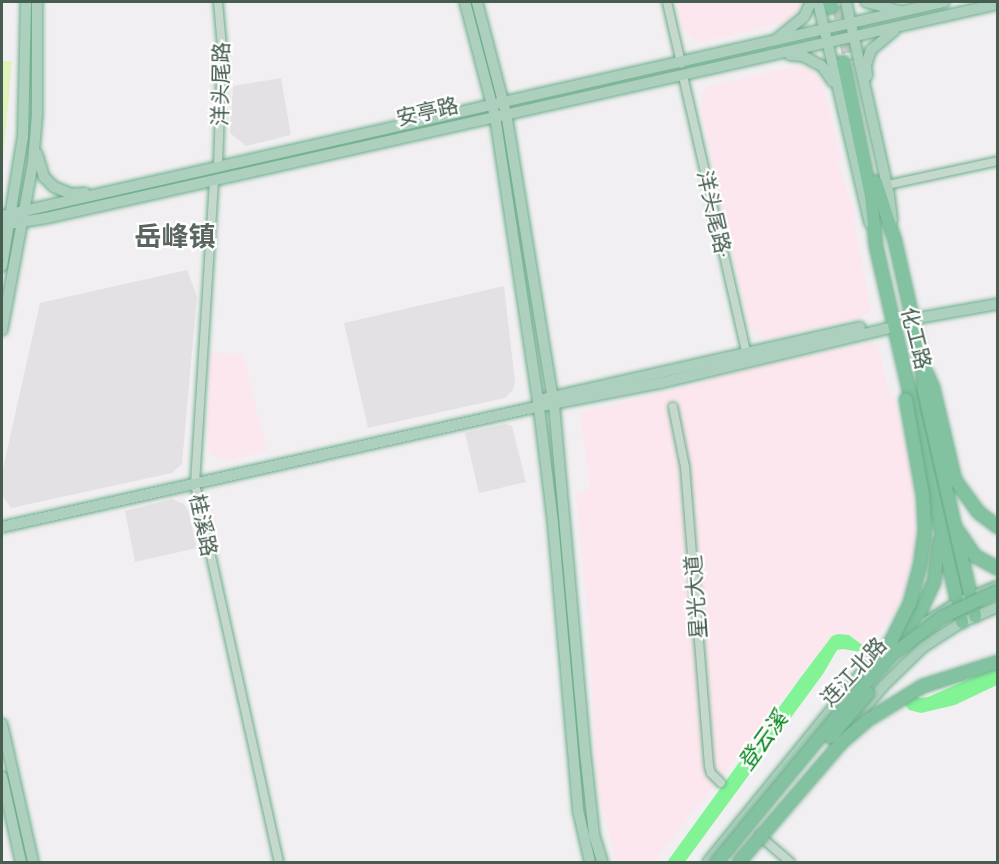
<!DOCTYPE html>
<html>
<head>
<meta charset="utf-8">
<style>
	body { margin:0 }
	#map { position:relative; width:999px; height:864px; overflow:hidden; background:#f2eff2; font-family:Manrope,"Noto Sans SC",sans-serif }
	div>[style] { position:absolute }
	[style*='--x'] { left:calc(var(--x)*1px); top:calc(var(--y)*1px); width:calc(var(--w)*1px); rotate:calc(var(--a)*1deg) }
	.commercial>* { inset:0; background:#fde7ef }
	.education>* { inset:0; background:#e3e1e4 }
	.green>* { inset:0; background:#dff3ba }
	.water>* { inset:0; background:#83f496 }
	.highway-tunnel>* { height:12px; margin-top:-6px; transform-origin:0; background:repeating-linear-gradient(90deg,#c7cbca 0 12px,transparent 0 18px) }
	.roads { filter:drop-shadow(0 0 2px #6eae8c) drop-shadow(0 0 2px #6eae8c) }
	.minor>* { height:8px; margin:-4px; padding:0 4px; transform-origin:4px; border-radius:4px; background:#c4d8cc }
	.major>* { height:10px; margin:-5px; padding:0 5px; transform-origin:5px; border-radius:5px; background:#acd0bd }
	.highway>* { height:12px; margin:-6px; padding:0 6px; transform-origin:6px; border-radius:6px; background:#82c2a0 }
	.bridges { filter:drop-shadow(0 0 2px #6eae8c) drop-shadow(0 0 2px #6eae8c) }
	.highway-bridge>* { height:12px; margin:-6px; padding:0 6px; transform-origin:6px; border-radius:6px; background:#82c2a0 }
	span { translate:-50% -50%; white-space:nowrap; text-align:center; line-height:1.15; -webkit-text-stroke:4.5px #fff; paint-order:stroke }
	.street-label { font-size:21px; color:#455e50 }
	.water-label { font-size:22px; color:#05851b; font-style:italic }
	.district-label { font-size:27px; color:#5b6560; font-weight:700 }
	.frame { position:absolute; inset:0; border:3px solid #455e50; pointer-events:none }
</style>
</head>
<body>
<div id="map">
	<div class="commercial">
		<i style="clip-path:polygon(676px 2px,803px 2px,798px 12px,786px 22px,702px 42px,691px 37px,682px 27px)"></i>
		<i style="clip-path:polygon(798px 66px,810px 69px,823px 85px,841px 159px,838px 161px,856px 220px,854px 221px,871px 309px,869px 314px,861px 318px,765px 339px,750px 330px,701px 110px,701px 100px,703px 90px,709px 86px)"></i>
		<i style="clip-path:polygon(872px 342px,878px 346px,889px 392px,895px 398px,914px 489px,917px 535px,910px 572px,901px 602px,891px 618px,865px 647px,849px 635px,832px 636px,654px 862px,616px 862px,597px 784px,588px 618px,576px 495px,586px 491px,590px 485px,580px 413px,701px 383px,720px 375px)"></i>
		<i style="clip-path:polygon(210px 352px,243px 355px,267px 451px,228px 461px,211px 454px,207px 432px)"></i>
	</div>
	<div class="education">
		<i style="clip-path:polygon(281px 78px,291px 135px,246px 146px,230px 133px,233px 86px)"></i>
		<i style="clip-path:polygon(187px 270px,197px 296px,182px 464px,172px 473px,11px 508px,2px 495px,2px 473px,40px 303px)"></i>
		<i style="clip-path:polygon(504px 286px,515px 382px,513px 390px,505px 398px,368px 428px,344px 323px)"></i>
		<i style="clip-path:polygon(505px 424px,512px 426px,526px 482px,479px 493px,465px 433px)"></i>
		<i style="clip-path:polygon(172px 499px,184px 504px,188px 510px,197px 548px,135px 562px,125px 511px)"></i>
	</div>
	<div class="green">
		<i style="clip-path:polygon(2px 61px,12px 61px,2px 171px)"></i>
	</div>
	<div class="water">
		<i style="clip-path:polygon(838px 634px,849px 635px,865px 647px,860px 652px,843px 649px,837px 650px,823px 674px,685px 862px,667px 862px,801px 677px,832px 636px)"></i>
		<i style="clip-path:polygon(997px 667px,997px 685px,955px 705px,921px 713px,909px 710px,903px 702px,916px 696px,919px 698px,928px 697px)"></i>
	</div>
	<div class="highway-tunnel">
		<i style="--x:838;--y:6;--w:56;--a:78.7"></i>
	</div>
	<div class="roads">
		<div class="minor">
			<i style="--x:218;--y:2;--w:45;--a:84.9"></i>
			<i style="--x:222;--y:47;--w:120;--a:91.9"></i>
			<i style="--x:667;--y:2;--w:63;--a:77.1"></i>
			<i style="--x:683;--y:76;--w:283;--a:77.1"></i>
			<i style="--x:214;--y:181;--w:304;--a:93.6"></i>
			<i style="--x:195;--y:484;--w:387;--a:77.5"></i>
			<i style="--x:887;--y:185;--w:114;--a:-12.2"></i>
			<i style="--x:673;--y:407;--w:61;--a:78.7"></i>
			<i style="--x:685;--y:467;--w:300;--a:85.4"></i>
			<i style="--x:709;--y:766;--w:7;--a:74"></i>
			<i style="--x:711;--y:773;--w:14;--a:45"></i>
			<i style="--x:760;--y:836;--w:40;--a:41"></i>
		</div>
		<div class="major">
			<i style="--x:465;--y:2;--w:118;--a:75.3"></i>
			<i style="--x:495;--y:116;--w:287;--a:81.4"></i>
			<i style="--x:538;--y:400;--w:123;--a:83"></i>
			<i style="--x:553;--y:522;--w:289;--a:85"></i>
			<i style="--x:578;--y:810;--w:53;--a:77"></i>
			<i style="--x:477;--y:2;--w:115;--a:75.4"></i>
			<i style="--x:506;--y:113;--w:296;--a:80.7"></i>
			<i style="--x:554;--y:405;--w:357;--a:84.9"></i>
			<i style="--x:586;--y:761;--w:74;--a:83.8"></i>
			<i style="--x:594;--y:835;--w:28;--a:73"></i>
			<i style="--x:818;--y:2;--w:227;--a:76.8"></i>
			<i style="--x:846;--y:2;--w:198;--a:77.4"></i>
			<i style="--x:889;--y:195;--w:25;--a:83"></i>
			<i style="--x:866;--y:2;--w:35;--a:15"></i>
			<i style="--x:778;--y:38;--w:33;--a:-39"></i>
			<i style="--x:804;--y:17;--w:17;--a:-65"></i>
			<i style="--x:790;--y:55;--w:13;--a:4"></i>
			<i style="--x:803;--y:56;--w:21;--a:28"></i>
			<i style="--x:822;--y:66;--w:19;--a:55"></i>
			<i style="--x:867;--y:76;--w:11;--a:-95"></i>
			<i style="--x:866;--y:65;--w:16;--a:-72"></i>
			<i style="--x:871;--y:50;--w:30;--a:-40"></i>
			<i style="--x:37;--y:154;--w:24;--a:73"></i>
			<i style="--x:44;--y:177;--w:14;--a:45"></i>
			<i style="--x:54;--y:187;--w:18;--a:22"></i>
			<i style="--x:71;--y:194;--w:14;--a:-4"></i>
			<i style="--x:2;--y:216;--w:966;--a:-12.8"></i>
			<i style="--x:2;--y:225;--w:45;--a:-9"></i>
			<i style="--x:46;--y:218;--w:976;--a:-12.67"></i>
			<i style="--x:2;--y:266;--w:131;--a:-80.8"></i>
			<i style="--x:23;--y:137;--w:135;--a:-88.7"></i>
			<i style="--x:913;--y:319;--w:86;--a:-10"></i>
			<i style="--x:2;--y:330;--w:171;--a:-79.5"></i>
			<i style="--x:33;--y:162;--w:48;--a:-85.2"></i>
			<i style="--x:37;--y:114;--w:112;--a:-90"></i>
			<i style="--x:539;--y:400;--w:329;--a:-12.8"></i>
			<i style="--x:2;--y:527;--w:538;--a:-12.67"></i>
			<i style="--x:527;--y:409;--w:136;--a:-11.1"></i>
			<i style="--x:660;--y:383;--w:241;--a:-13.5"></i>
			<i style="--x:906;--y:635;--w:60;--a:-32.1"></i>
			<i style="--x:957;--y:603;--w:44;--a:-22.5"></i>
			<i style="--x:2;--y:724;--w:141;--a:77.3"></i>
			<i style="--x:837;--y:741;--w:72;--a:-50.1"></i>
			<i style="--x:883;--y:686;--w:56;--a:-44.3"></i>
			<i style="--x:923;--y:647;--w:46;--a:-32.7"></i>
			<i style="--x:962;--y:622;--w:39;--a:-23"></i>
			<i style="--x:2;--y:777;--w:87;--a:77.4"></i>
			<i style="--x:708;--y:862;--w:251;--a:-51"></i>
			<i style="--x:866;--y:667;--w:33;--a:-43"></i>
		</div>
		<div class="highway">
			<i style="--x:829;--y:2;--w:6;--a:72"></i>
			<i style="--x:843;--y:62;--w:137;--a:78.2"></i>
			<i style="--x:871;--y:196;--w:50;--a:84.3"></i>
			<i style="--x:876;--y:246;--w:386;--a:77.1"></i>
			<i style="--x:876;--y:182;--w:62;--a:72.1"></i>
			<i style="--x:895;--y:241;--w:86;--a:77.3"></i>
			<i style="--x:914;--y:325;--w:38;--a:78"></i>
			<i style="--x:922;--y:362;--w:29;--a:86"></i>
			<i style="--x:924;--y:391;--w:231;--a:77.2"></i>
			<i style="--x:926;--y:372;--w:17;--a:66"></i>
			<i style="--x:933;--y:388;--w:95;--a:76.6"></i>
			<i style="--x:955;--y:480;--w:39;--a:54"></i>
			<i style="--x:978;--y:512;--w:25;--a:37"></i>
			<i style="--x:958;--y:531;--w:30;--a:56"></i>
			<i style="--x:975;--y:556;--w:26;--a:29"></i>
			<i style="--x:904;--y:636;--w:29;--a:-56"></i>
			<i style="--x:920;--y:612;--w:33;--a:-65"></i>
			<i style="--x:934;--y:582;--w:41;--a:-83"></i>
		</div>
	</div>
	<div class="bridges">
		<div class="highway-bridge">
			<i style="--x:881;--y:662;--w:66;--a:-63.8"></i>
			<i style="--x:910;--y:603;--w:38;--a:-75"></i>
			<i style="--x:920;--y:566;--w:36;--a:-82"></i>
			<i style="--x:925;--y:530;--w:35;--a:-93"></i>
			<i style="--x:923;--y:495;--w:97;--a:-100.1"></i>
			<i style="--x:831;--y:737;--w:57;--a:-49.9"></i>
			<i style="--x:717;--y:862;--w:206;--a:-50.5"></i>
			<i style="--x:848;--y:703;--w:67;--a:-47.4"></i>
			<i style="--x:893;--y:654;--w:61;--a:-37.1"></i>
			<i style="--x:942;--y:617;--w:62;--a:-24.9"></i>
			<i style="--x:739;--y:862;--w:157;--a:-49.4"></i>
			<i style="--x:841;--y:743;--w:33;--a:-41"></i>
			<i style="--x:866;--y:721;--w:67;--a:-31.6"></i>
			<i style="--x:923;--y:686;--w:79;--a:-17.7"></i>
		</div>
	</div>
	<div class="street-label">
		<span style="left:220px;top:84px;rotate:-89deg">洋头尾路</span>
		<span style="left:427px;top:111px;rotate:-13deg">安亭路</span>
		<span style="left:715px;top:214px;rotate:77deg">洋头尾路·</span>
		<span style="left:917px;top:338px;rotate:76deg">化工路</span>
		<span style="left:204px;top:525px;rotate:78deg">桂溪路</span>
		<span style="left:695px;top:597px;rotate:-94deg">星光大道</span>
		<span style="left:853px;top:671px;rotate:-47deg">连江北路</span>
	</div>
	<div class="water-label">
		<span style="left:763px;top:741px;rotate:-54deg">登云溪</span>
	</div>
	<div class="district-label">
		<span style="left:175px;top:236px">岳峰镇</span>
	</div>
	<div class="frame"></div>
</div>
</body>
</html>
